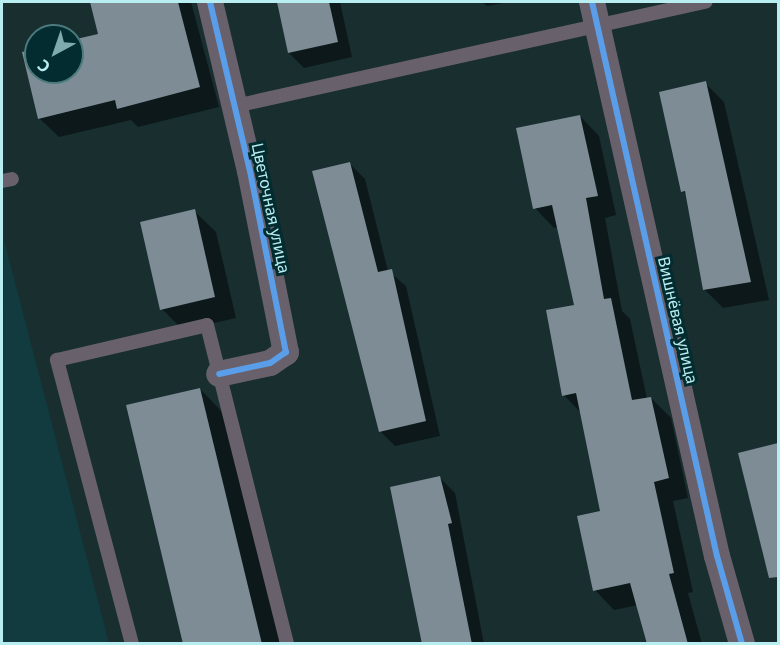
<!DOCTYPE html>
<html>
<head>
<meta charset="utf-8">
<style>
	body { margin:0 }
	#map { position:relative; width:780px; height:645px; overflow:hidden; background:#182e2f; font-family:"Noto Sans",sans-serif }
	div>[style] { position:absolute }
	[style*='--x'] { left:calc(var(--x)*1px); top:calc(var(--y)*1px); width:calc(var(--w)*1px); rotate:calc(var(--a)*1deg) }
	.built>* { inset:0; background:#123b3f }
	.shadow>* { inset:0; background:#0007 }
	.building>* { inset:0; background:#7d8c95 }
	.lane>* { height:14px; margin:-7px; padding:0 7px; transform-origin:7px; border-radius:7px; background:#68616c }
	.street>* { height:26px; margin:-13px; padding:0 13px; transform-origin:13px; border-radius:13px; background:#68616c }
	.cycleway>* { height:6px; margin:-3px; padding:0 3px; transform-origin:3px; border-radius:3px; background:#5a9eea }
	span { translate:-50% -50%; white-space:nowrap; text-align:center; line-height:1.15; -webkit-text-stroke:6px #022c2f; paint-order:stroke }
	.street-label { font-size:16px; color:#b8eef2 }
	.frame { position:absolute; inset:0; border:3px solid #b8eef2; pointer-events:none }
	.north { position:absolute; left:24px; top:24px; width:60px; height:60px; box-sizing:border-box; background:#022c2f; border:2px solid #4b7a7d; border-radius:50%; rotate:220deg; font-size:16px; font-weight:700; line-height:24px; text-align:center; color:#b8eef2 }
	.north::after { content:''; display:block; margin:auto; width:21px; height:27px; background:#80abae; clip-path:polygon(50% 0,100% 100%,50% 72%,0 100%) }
</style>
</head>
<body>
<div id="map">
	<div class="built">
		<i style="clip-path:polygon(4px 240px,109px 643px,2px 643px)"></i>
	</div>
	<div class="shadow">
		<i style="clip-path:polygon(92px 2px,191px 2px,219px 107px,138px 127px,131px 120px,59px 137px,39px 118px,24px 53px,36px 50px,36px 72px,72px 72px,72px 42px,100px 35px)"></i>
		<i style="clip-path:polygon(279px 2px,340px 2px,352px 57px,304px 68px,289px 53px)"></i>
		<i style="clip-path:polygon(482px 2px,509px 2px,487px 6px)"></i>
		<i style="clip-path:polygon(705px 83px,724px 102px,769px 300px,723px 308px,704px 289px,687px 196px,683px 191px)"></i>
		<i style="clip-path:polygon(580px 116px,599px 136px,616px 215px,605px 218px,622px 311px,630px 319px,647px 399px,651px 398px,671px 418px,688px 498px,673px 501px,693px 592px,688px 593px,702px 644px,648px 644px,638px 605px,614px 610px,595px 590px,601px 512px,582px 414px,564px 395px,576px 306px,558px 227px,554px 228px,535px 208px)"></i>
		<i style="clip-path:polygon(350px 164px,365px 179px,388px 271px,406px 286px,440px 436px,395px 446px,380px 431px)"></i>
		<i style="clip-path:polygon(194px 211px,216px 232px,236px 318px,183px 330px,162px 309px)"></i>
		<i style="clip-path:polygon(200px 389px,225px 415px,281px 644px,185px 644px)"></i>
		<i style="clip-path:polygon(778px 445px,778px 554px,760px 535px,740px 454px)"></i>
		<i style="clip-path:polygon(440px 478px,455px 493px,484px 644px,425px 644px)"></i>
	</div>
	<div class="building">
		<i style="clip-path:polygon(90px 2px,178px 2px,200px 87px,117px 109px,115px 100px,38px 119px,22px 52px,36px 49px,36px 72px,72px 72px,72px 40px,98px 34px)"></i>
		<i style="clip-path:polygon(277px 2px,329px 2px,338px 42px,288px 53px)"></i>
		<i style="clip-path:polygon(706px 81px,751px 282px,703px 290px,685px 191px,681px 192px,659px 92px)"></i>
		<i style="clip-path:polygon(580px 115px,598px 196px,586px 198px,604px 299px,611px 298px,632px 400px,651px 397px,669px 478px,654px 482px,674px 573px,669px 574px,688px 644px,647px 644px,630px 583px,593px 591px,577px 516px,600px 511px,576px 393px,562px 396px,546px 310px,574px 305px,552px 205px,533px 209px,516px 128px)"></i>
		<i style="clip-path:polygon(350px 162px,378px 272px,392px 269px,426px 421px,379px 432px,312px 171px)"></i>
		<i style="clip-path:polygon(195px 209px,215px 297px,160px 310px,140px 222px)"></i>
		<i style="clip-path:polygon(200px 388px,262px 644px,183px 644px,126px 405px)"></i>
		<i style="clip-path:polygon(778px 443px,778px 577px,769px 578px,738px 453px)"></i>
		<i style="clip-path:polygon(440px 476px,452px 523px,448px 524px,472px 644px,422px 644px,390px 487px)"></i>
	</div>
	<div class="lane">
		<i style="--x:235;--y:106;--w:482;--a:-12.5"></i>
		<i style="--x:2;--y:181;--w:10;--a:-11"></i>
		<i style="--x:132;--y:644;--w:294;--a:-104.8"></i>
		<i style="--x:57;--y:360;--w:154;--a:-13.1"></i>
		<i style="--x:207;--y:325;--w:329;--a:75.9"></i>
	</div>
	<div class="street">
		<i style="--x:210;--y:2;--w:174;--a:76.7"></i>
		<i style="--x:250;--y:171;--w:185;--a:78.8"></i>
		<i style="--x:286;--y:352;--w:19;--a:145"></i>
		<i style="--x:270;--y:363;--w:52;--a:167.8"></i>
		<i style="--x:592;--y:2;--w:568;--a:77.29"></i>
		<i style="--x:717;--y:556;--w:91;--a:74.1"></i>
	</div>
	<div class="cycleway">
		<i style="--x:210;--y:2;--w:174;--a:76.7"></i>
		<i style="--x:250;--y:171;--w:185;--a:78.8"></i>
		<i style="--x:286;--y:352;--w:19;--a:145"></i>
		<i style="--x:270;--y:363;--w:52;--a:167.8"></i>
		<i style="--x:592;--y:2;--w:568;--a:77.29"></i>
		<i style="--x:717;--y:556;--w:91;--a:74.1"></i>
	</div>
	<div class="street-label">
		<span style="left:271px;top:208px;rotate:78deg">Цветочная улица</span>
		<span style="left:678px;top:320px;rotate:77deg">Вишнёвая улица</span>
	</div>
	<div class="frame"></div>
	<div class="north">С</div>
</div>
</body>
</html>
